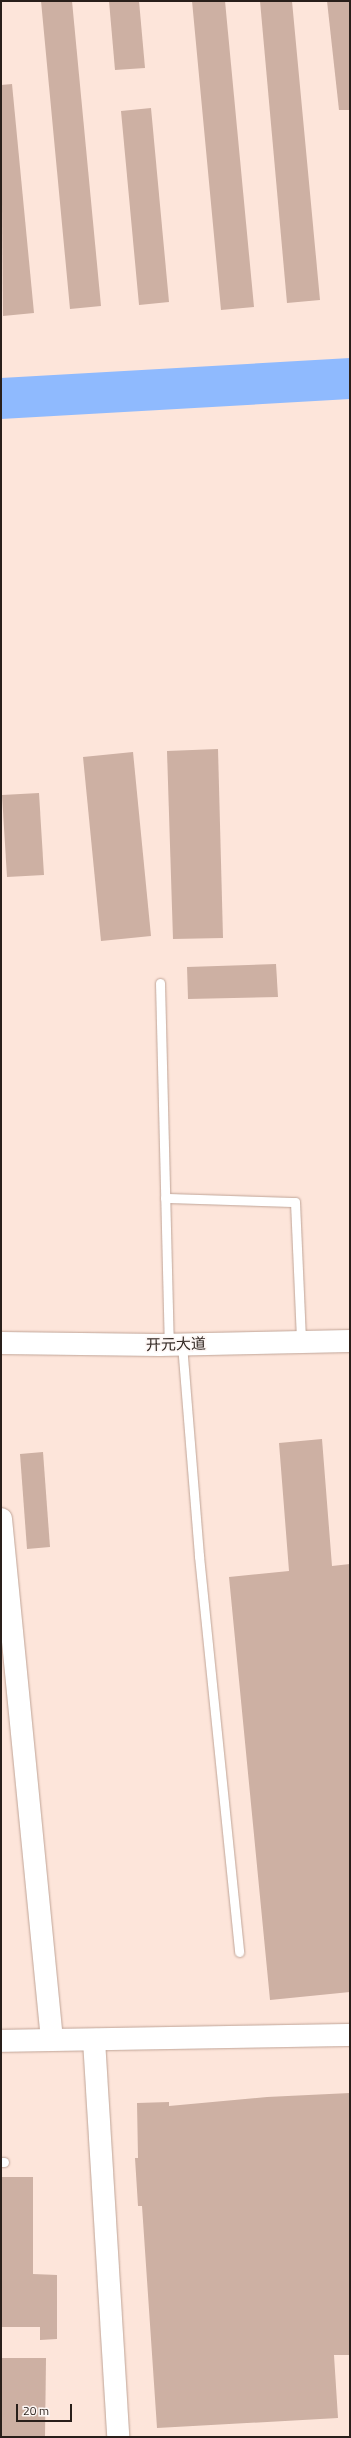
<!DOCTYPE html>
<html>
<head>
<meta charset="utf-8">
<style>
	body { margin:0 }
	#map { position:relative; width:351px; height:2438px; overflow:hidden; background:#fde5da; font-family:"Titillium Web","Noto Sans SC",sans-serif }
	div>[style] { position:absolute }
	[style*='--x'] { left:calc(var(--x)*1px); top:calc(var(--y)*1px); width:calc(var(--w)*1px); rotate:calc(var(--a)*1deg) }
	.water>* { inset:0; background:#8fbafe }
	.building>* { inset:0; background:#cdb0a3 }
	.roads { filter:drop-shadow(0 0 1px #c0a497) drop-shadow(0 0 1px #c0a497) }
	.lane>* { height:9px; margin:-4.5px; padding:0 4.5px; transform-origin:4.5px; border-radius:4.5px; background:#fff }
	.secondary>* { height:22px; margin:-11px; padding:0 11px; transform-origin:11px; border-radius:11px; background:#fff }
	span { translate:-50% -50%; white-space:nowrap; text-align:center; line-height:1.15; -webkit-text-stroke:3px #fdf6f4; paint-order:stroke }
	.street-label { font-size:15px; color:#291f1a }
	.frame { position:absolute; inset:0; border:2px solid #291f1a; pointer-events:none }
	.scale { position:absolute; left:16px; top:2404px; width:56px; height:18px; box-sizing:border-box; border:2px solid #291f1a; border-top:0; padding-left:5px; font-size:12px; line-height:14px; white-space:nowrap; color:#291f1a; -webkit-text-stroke:3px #fdf6f4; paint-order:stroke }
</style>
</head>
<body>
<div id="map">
	<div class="water">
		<i style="clip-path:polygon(350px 358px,350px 399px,1px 419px,1px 378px)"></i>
	</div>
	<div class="building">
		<i style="clip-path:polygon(41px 1px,72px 1px,101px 306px,70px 309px)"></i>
		<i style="clip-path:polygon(109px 1px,139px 1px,145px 68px,115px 70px)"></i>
		<i style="clip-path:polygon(192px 1px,225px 1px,254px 307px,221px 310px)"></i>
		<i style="clip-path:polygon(260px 1px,292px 1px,320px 300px,287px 303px)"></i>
		<i style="clip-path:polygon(327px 1px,350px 1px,350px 110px,339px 110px)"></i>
		<i style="clip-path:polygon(12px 84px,34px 313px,3px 316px,1px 85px)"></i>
		<i style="clip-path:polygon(151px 108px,169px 302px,139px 305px,121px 111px)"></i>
		<i style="clip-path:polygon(218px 749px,223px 938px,173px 939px,167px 751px)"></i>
		<i style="clip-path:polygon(133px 752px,151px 936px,101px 941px,83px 757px)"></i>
		<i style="clip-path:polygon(39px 793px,44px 875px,7px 877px,2px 795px)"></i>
		<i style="clip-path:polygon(276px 964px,278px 997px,188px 999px,187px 967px)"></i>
		<i style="clip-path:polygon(322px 1439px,332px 1566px,350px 1564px,350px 1992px,270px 2000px,229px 1577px,289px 1571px,279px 1443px)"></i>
		<i style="clip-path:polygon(43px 1452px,50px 1547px,27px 1549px,20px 1454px)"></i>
		<i style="clip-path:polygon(350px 2093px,350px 2355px,334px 2355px,338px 2418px,157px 2428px,142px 2206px,138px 2206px,135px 2158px,138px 2158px,137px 2103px,169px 2102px,169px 2106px,267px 2097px)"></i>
		<i style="clip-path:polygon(1px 2177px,33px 2177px,33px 2274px,57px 2275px,57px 2339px,40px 2340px,40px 2327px,1px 2327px)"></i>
		<i style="clip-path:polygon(1px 2358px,46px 2358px,45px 2437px,1px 2437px)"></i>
	</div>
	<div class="roads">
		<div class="lane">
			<i style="--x:160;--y:983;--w:362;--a:88.6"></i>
			<i style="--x:165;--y:1198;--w:130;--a:1.8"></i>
			<i style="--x:295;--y:1202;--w:140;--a:87.5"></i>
			<i style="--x:182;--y:1344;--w:213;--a:85.4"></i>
			<i style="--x:199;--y:1556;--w:398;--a:84.2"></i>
			<i style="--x:1;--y:2162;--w:3;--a:0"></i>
		</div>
		<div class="secondary">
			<i style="--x:1;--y:1343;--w:159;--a:0.7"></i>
			<i style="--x:160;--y:1345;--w:190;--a:-1.2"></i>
			<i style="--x:1;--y:1519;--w:523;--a:84.41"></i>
			<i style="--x:94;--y:2040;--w:398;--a:86.5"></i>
			<i style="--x:1;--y:2041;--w:349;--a:-1"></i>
		</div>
	</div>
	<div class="street-label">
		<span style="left:176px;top:1344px;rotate:-1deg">开元大道</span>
	</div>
	<div class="frame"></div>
	<div class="scale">20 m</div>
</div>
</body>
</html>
